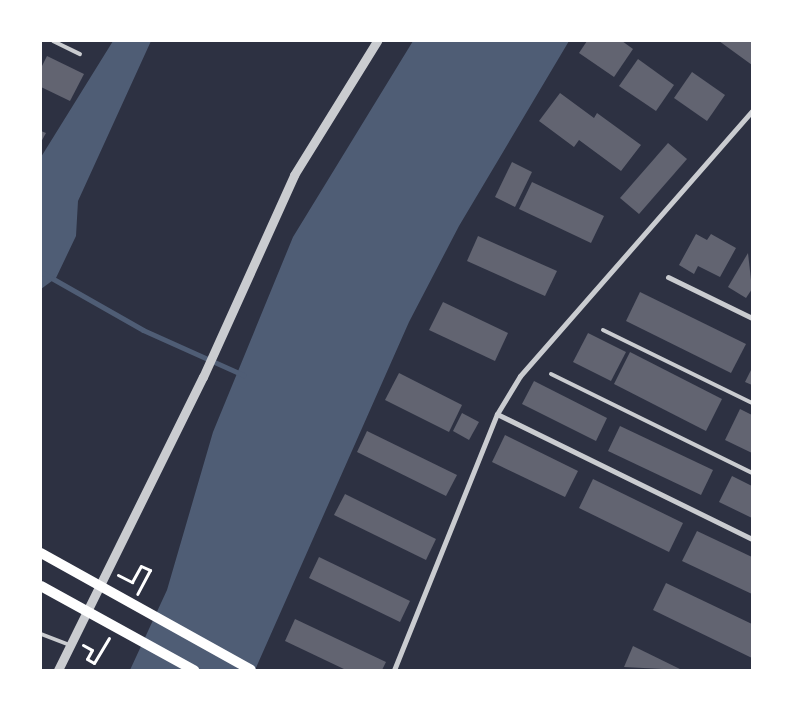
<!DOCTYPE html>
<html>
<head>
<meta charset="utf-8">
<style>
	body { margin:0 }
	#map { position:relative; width:793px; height:711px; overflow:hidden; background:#2d3142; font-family:"Titillium Web",sans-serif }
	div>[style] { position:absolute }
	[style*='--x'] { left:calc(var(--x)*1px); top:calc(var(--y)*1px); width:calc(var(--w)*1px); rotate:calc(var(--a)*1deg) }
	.water>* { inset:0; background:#4f5d75 }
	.stream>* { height:5px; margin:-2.5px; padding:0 2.5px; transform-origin:2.5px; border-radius:2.5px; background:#4f5d75 }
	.building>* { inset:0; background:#626471 }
	.path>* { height:3px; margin:-1.5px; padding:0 1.5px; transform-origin:1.5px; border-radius:1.5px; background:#fff }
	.service>* { height:4px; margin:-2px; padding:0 2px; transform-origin:2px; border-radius:2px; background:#caccd0 }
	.minor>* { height:5px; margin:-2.5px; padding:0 2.5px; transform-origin:2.5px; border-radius:2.5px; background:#caccd0 }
	.tertiary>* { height:9px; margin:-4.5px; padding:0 4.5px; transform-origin:4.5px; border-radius:4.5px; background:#caccd0 }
	.secondary>* { height:10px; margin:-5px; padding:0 5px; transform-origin:5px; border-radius:5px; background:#fff }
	span { translate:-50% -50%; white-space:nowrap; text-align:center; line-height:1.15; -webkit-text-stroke:4px #fff; paint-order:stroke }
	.frame { position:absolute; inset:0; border:42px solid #fff; pointer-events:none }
</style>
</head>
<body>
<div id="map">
	<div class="water">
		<i style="clip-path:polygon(113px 41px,151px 41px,78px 201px,76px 236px,56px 278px,41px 289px,41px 157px)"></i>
		<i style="clip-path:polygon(413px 41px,569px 41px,459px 226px,409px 322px,255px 670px,130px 670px,167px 590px,213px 432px,293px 237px)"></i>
	</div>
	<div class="stream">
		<i style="--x:41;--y:272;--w:117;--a:29.6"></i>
		<i style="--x:143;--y:330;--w:110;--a:24.2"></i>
	</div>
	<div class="building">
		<i style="clip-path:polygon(587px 41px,622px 41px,633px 49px,614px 77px,579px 53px)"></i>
		<i style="clip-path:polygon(719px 41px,752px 41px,752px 65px)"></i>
		<i style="clip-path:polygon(47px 56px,84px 74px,70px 101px,41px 87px,41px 68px)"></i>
		<i style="clip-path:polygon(638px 59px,674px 85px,656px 111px,619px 86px)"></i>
		<i style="clip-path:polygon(692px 72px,725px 95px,707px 121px,674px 98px)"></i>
		<i style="clip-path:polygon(560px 93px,594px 118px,597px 113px,641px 145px,621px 171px,579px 140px,574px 147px,539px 121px)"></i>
		<i style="clip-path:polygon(41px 131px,46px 133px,41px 142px)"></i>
		<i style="clip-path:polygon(668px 143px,687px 159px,639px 214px,620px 198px)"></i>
		<i style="clip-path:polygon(512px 162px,532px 172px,515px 207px,495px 197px)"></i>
		<i style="clip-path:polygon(532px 182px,604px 216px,591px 243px,519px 209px)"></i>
		<i style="clip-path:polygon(696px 234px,707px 240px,711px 234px,736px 248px,720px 277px,698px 266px,694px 274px,679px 265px)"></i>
		<i style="clip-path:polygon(478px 236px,557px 271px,545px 296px,467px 261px)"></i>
		<i style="clip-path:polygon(748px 253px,752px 289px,746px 298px,728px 287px)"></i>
		<i style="clip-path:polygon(640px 292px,746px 344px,731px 373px,626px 321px)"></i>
		<i style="clip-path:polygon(443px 302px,508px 333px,495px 361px,429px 330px)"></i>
		<i style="clip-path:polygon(588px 333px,626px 352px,611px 381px,573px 362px)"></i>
		<i style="clip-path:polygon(630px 352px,722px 399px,706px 431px,614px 384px)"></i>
		<i style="clip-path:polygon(752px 368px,752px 385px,745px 382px)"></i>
		<i style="clip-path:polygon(399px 373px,462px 405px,449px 432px,385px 400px)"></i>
		<i style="clip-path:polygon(534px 381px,607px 418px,596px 441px,522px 404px)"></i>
		<i style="clip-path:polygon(740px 409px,752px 415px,752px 453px,725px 440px)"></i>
		<i style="clip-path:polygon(462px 413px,479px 422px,469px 440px,453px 431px)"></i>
		<i style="clip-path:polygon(620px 426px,713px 470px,701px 495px,608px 451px)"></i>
		<i style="clip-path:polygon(367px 431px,457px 475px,446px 496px,357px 452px)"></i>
		<i style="clip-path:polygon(505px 435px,578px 471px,565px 497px,492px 462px)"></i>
		<i style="clip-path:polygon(732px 476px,752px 486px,752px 518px,719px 502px)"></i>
		<i style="clip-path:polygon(593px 479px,683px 523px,669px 552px,579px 508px)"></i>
		<i style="clip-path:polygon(345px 494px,436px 539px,426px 560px,334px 515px)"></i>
		<i style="clip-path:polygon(697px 531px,752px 557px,752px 594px,682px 561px)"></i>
		<i style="clip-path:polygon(319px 557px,410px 601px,400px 622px,309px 578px)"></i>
		<i style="clip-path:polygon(666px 583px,752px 624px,752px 658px,653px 610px)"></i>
		<i style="clip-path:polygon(295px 619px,386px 662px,382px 670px,346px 670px,285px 641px)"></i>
		<i style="clip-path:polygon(633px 646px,682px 670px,624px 667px)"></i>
	</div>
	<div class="path">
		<i style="--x:118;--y:575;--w:16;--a:27"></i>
		<i style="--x:132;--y:582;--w:18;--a:-61"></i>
		<i style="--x:141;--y:566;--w:10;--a:24"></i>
		<i style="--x:150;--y:570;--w:27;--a:118"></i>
		<i style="--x:83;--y:645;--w:10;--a:29"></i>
		<i style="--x:92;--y:650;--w:10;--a:119"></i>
		<i style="--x:87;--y:659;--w:8;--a:30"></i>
		<i style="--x:94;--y:663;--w:29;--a:-59"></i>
	</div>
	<div class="service">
		<i style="--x:53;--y:41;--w:30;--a:26"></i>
		<i style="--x:603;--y:330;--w:166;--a:26.1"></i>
		<i style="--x:551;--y:374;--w:224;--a:26.2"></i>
		<i style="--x:41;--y:634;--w:30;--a:21"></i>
	</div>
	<div class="minor">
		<i style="--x:668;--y:277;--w:93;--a:26"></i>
		<i style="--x:497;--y:414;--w:284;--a:26.1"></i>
		<i style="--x:394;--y:670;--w:276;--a:-68.1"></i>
		<i style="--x:497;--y:414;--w:44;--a:-58.8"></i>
		<i style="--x:520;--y:376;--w:352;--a:-48.8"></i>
	</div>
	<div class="tertiary">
		<i style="--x:58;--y:670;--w:327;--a:-63.7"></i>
		<i style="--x:203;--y:377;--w:222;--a:-65.7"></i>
		<i style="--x:294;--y:175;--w:158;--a:-58.2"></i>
	</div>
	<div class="secondary">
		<i style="--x:41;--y:553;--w:240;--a:29.1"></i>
		<i style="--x:41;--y:586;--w:175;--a:28.8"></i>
	</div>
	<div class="frame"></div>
</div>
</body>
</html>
